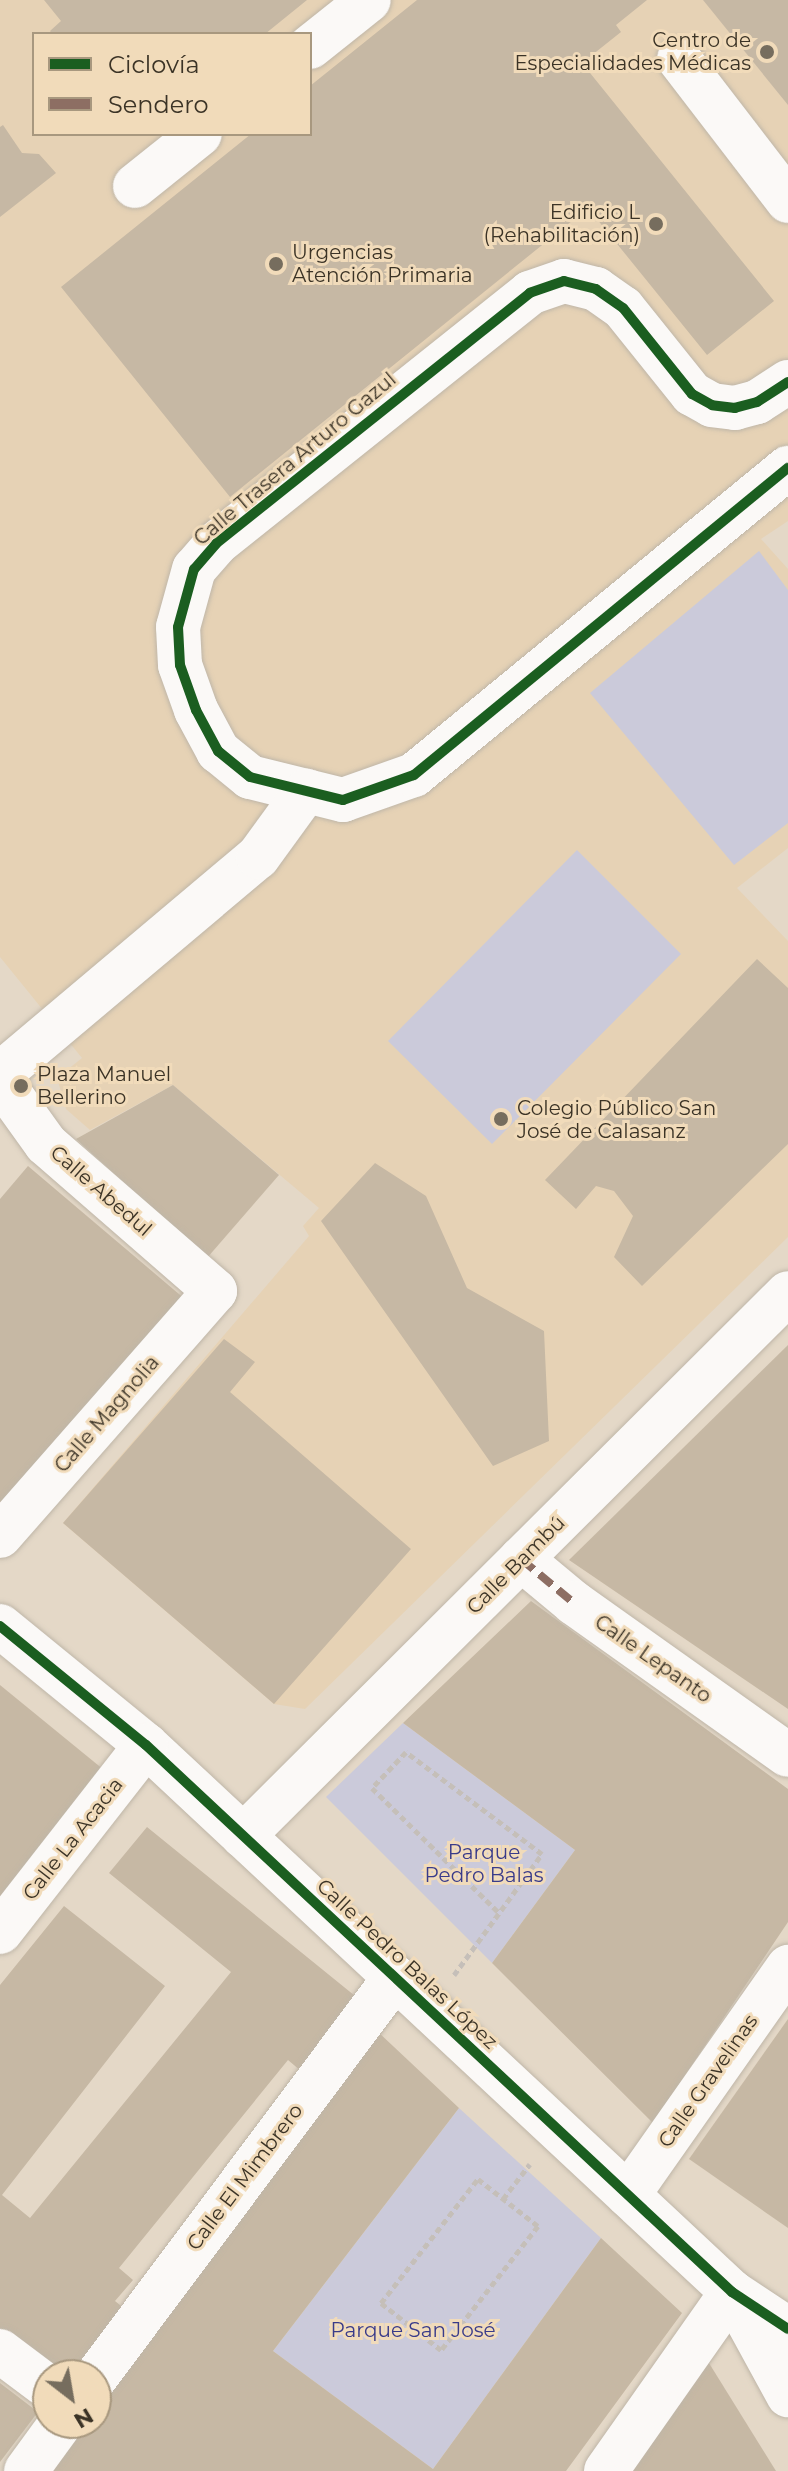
<!DOCTYPE html>
<html>
<head>
<meta charset="utf-8">
<style>
	body { margin:0 }
	#map { position:relative; width:788px; height:2471px; overflow:hidden; background:#e4d8c7; font-family:Montserrat,sans-serif }
	div>[style] { position:absolute }
	[style*='--x'] { left:calc(var(--x)*1px); top:calc(var(--y)*1px); width:calc(var(--w)*1px); rotate:calc(var(--a)*1deg) }
	.built>* { inset:0; background:#e6d2b5 }
	.green>* { inset:0; background:#cbcada }
	.building>* { inset:0; background:#c6b8a4 }
	.path>* { height:5px; margin-top:-2.5px; transform-origin:0; background:repeating-linear-gradient(90deg,#c5bfb9 0 6px,transparent 0 10px) }
	.roads { filter:drop-shadow(0 0 2px #bfb6a8) drop-shadow(0 0 2px #bfb6a8) }
	.minor>* { height:44px; margin:-22px; padding:0 22px; transform-origin:22px; border-radius:22px; background:#fbf9f7 }
	.quiet>* { height:8px; margin-top:-4px; transform-origin:0; background:repeating-linear-gradient(90deg,#8d6e63 0 16px,transparent 0 24px) }
	.cycleway>* { height:10px; margin:-5px; padding:0 5px; transform-origin:5px; border-radius:5px; background:#1b5e20 }
	.dots>* { width:22px; height:22px; translate:-50% -50%; box-sizing:border-box; border:4px solid #f1dbba; border-radius:50% }
	span { translate:-50% -50%; white-space:nowrap; text-align:center; line-height:1.15; -webkit-text-stroke:6px #f1dbba; paint-order:stroke }
	.poi-label { font-size:20px; color:#3b3326 }
	.right { translate:-100% -50%; text-align:right }
	.left { translate:0 -50%; text-align:left }
	.street-label { font-size:20px; color:#3b3326 }
	.park-label { font-size:20px; color:#393b8a }
	.legend { position:absolute; left:32px; top:32px; width:280px; height:104px; box-sizing:border-box; background:#f1dbba; border:2px solid #a8987f; margin:0; padding:10px 14px; list-style:none; font-size:24px; color:#3b3326 }
	.legend li { display:flex; align-items:center; gap:16px; height:40px }
	.legend b { width:40px; border:2px solid #a8987f }
	.north { position:absolute; left:32px; top:2359px; width:80px; height:80px; box-sizing:border-box; background:#f1dbba; border:2px solid #a8987f; border-radius:50%; rotate:149deg; font-size:22px; font-weight:700; line-height:32px; text-align:center; color:#3b3326 }
	.north::after { content:''; display:block; margin:auto; width:28px; height:36px; background:#766d5e; clip-path:polygon(50% 0,100% 100%,50% 72%,0 100%) }
</style>
</head>
<body>
<div id="map">
	<div class="built">
		<i style="clip-path:polygon(evenodd,0 0,788px 0,788px 521px,761px 539px,788px 569px,788px 848px,737px 888px,788px 941px,788px 1237px,305px 1709px,274px 1704px,63px 1523px,309px 1236px,303px 1226px,319px 1208px,173px 1085px,90px 1130px,66px 1109px,57px 1078px,82px 1058px,0 957px,0 0,34px 34px,310px 34px,310px 134px,34px 134px,34px 34px)"></i>
	</div>
	<div class="green">
		<i style="clip-path:polygon(759px 551px,788px 590px,788px 823px,734px 865px,590px 693px)"></i>
		<i style="clip-path:polygon(577px 850px,681px 954px,492px 1144px,388px 1041px)"></i>
		<i style="clip-path:polygon(403px 1723px,575px 1850px,492px 1963px,326px 1797px)"></i>
		<i style="clip-path:polygon(459px 2108px,601px 2238px,433px 2469px,273px 2351px)"></i>
	</div>
	<div class="building">
		<i style="clip-path:polygon(44px 0,307px 0,265px 34px,52px 34px,50px 31px,61px 21px)"></i>
		<i style="clip-path:polygon(417px 0,647px 0,616px 25px,621px 32px,582px 63px,774px 301px,707px 355px,588px 208px,230px 497px,61px 287px,251px 134px,310px 134px,310px 86px)"></i>
		<i style="clip-path:polygon(703px 0,788px 0,788px 105px)"></i>
		<i style="clip-path:polygon(3px 125px,22px 153px,39px 154px,56px 173px,0 217px,0 127px)"></i>
		<i style="clip-path:polygon(757px 959px,788px 988px,788px 1144px,642px 1286px,614px 1257px,633px 1216px,614px 1191px,596px 1186px,576px 1209px,545px 1180px)"></i>
		<i style="clip-path:polygon(173px 1085px,279px 1175px,207px 1258px,76px 1139px)"></i>
		<i style="clip-path:polygon(375px 1163px,426px 1196px,467px 1288px,544px 1331px,549px 1441px,493px 1466px,321px 1221px)"></i>
		<i style="clip-path:polygon(28px 1166px,186px 1300px,0 1519px,0 1199px)"></i>
		<i style="clip-path:polygon(224px 1339px,255px 1362px,230px 1392px,411px 1549px,274px 1704px,63px 1523px)"></i>
		<i style="clip-path:polygon(788px 1345px,788px 1709px,569px 1560px)"></i>
		<i style="clip-path:polygon(531px 1601px,788px 1789px,788px 1922px,653px 2123px,492px 1963px,575px 1850px,403px 1723px)"></i>
		<i style="clip-path:polygon(0 1685px,115px 1779px,0 1920px)"></i>
		<i style="clip-path:polygon(147px 1827px,360px 2000px,301px 2071px,288px 2060px,119px 2268px,133px 2280px,115px 2301px,126px 2310px,73px 2375px,48px 2375px,0 2338px,0 1985px,64px 1906px,165px 1986px,2px 2195px,30px 2218px,231px 1972px,109px 1873px)"></i>
		<i style="clip-path:polygon(788px 2019px,788px 2228px,689px 2159px)"></i>
		<i style="clip-path:polygon(377px 2031px,459px 2108px,273px 2351px,433px 2469px,601px 2238px,682px 2313px,566px 2471px,47px 2471px,84px 2423px,96px 2423px,96px 2407px)"></i>
		<i style="clip-path:polygon(704px 2355px,776px 2471px,623px 2471px)"></i>
		<i style="clip-path:polygon(0 2383px,38px 2412px,0 2462px)"></i>
	</div>
	<div class="path">
		<i style="--x:454;--y:1975;--w:150;--a:-54"></i>
		<i style="--x:542;--y:1854;--w:170;--a:-143.1"></i>
		<i style="--x:406;--y:1752;--w:50;--a:133.4"></i>
		<i style="--x:372;--y:1788;--w:178;--a:44.5"></i>
		<i style="--x:478;--y:2179;--w:76;--a:38.1"></i>
		<i style="--x:538;--y:2226;--w:157;--a:128"></i>
		<i style="--x:441;--y:2350;--w:76;--a:-141.9"></i>
		<i style="--x:381;--y:2303;--w:157;--a:-52"></i>
		<i style="--x:503;--y:2199;--w:44;--a:-52.4"></i>
	</div>
	<div class="roads">
		<div class="minor">
			<i style="--x:310;--y:47;--w:75;--a:-38.5"></i>
			<i style="--x:679;--y:59;--w:179;--a:52.5"></i>
			<i style="--x:135;--y:186;--w:83;--a:-38.7"></i>
			<i style="--x:788;--y:382;--w:37;--a:147"></i>
			<i style="--x:757;--y:402;--w:23;--a:165"></i>
			<i style="--x:735;--y:408;--w:23;--a:-173"></i>
			<i style="--x:712;--y:405;--w:23;--a:-151"></i>
			<i style="--x:692;--y:394;--w:110;--a:-128.7"></i>
			<i style="--x:623;--y:308;--w:33;--a:-145"></i>
			<i style="--x:596;--y:289;--w:33;--a:-166"></i>
			<i style="--x:564;--y:281;--w:36;--a:161"></i>
			<i style="--x:530;--y:293;--w:402;--a:141.4"></i>
			<i style="--x:216;--y:544;--w:33;--a:131"></i>
			<i style="--x:194;--y:569;--w:60;--a:105.4"></i>
			<i style="--x:178;--y:627;--w:38;--a:87"></i>
			<i style="--x:180;--y:665;--w:48;--a:70.4"></i>
			<i style="--x:196;--y:710;--w:47;--a:61.8"></i>
			<i style="--x:218;--y:751;--w:41;--a:39.1"></i>
			<i style="--x:250;--y:777;--w:96;--a:13.9"></i>
			<i style="--x:343;--y:800;--w:75;--a:-19.4"></i>
			<i style="--x:414;--y:775;--w:484;--a:-39.4"></i>
			<i style="--x:0;--y:1074;--w:337;--a:-40.1"></i>
			<i style="--x:258;--y:857;--w:82;--a:-54"></i>
			<i style="--x:0;--y:1080;--w:79;--a:54.3"></i>
			<i style="--x:46;--y:1144;--w:224;--a:41"></i>
			<i style="--x:215;--y:1291;--w:326;--a:131.3"></i>
			<i style="--x:521;--y:1559;--w:69;--a:39.7"></i>
			<i style="--x:574;--y:1603;--w:262;--a:35.4"></i>
			<i style="--x:0;--y:1626;--w:188;--a:39.2"></i>
			<i style="--x:146;--y:1745;--w:802;--a:43.03"></i>
			<i style="--x:732;--y:2292;--w:67;--a:33.5"></i>
			<i style="--x:243;--y:1836;--w:769;--a:-44.89"></i>
			<i style="--x:0;--y:1932;--w:237;--a:-52"></i>
			<i style="--x:628;--y:2195;--w:279;--a:-54.9"></i>
			<i style="--x:735;--y:2298;--w:111;--a:61.3"></i>
			<i style="--x:0;--y:2351;--w:60;--a:36.9"></i>
			<i style="--x:96;--y:2377;--w:499;--a:-53.2"></i>
			<i style="--x:26;--y:2471;--w:59;--a:-53.9"></i>
			<i style="--x:606;--y:2471;--w:219;--a:-54.9"></i>
		</div>
	</div>
	<div class="quiet">
		<i style="--x:521;--y:1559;--w:69;--a:39.7"></i>
	</div>
	<div class="cycleway">
		<i style="--x:788;--y:382;--w:37;--a:147"></i>
		<i style="--x:757;--y:402;--w:23;--a:165"></i>
		<i style="--x:735;--y:408;--w:23;--a:-173"></i>
		<i style="--x:712;--y:405;--w:23;--a:-151"></i>
		<i style="--x:692;--y:394;--w:110;--a:-128.7"></i>
		<i style="--x:623;--y:308;--w:33;--a:-145"></i>
		<i style="--x:596;--y:289;--w:33;--a:-166"></i>
		<i style="--x:564;--y:281;--w:36;--a:161"></i>
		<i style="--x:530;--y:293;--w:402;--a:141.4"></i>
		<i style="--x:216;--y:544;--w:33;--a:131"></i>
		<i style="--x:194;--y:569;--w:60;--a:105.4"></i>
		<i style="--x:178;--y:627;--w:38;--a:87"></i>
		<i style="--x:180;--y:665;--w:48;--a:70.4"></i>
		<i style="--x:196;--y:710;--w:47;--a:61.8"></i>
		<i style="--x:218;--y:751;--w:41;--a:39.1"></i>
		<i style="--x:250;--y:777;--w:96;--a:13.9"></i>
		<i style="--x:343;--y:800;--w:75;--a:-19.4"></i>
		<i style="--x:414;--y:775;--w:484;--a:-39.4"></i>
		<i style="--x:0;--y:1626;--w:188;--a:39.2"></i>
		<i style="--x:146;--y:1745;--w:802;--a:43.03"></i>
		<i style="--x:732;--y:2292;--w:67;--a:33.5"></i>
	</div>
	<div class="dots">
		<i style="left:767px;top:52px;background:#766d5e"></i>
		<i style="left:656px;top:224px;background:#766d5e"></i>
		<i style="left:276px;top:264px;background:#766d5e"></i>
		<i style="left:21px;top:1086px;background:#766d5e"></i>
		<i style="left:501px;top:1119px;background:#766d5e"></i>
	</div>
	<div class="poi-label">
		<span class="right" style="left:751px;top:52px">Centro de<br>Especialidades Médicas</span>
		<span class="right" style="left:640px;top:224px">Edificio L<br>(Rehabilitación)</span>
		<span class="left" style="left:292px;top:264px">Urgencias<br>Atención Primaria</span>
		<span class="left" style="left:37px;top:1086px">Plaza Manuel<br>Bellerino</span>
		<span class="left" style="left:517px;top:1120px">Colegio Público San<br>José de Calasanz</span>
	</div>
	<div class="street-label">
		<span style="left:295px;top:459px;rotate:-40deg">Calle Trasera Arturo Gazul</span>
		<span style="left:101px;top:1191px;rotate:41deg">Calle Abedul</span>
		<span style="left:107px;top:1414px;rotate:-49deg">Calle Magnolia</span>
		<span style="left:516px;top:1565px;rotate:-45deg">Calle Bambú</span>
		<span style="left:653px;top:1659px;rotate:35deg">Calle Lepanto</span>
		<span style="left:73px;top:1839px;rotate:-52deg">Calle La Acacia</span>
		<span style="left:407px;top:1964px;rotate:43deg">Calle Pedro Balas López</span>
		<span style="left:708px;top:2081px;rotate:-55deg">Calle Gravelinas</span>
		<span style="left:245px;top:2177px;rotate:-53deg">Calle El Mimbrero</span>
	</div>
	<div class="park-label">
		<span style="left:484px;top:1864px">Parque<br>Pedro Balas</span>
		<span style="left:413px;top:2330px">Parque San José</span>
	</div>
	<ul class="legend">
	<li><b style="height:10px;background:#1b5e20"></b>Ciclovía</li>
	<li><b style="height:10px;background:#8d6e63"></b>Sendero</li>
	</ul>
	<div class="north">N</div>
</div>
</body>
</html>
